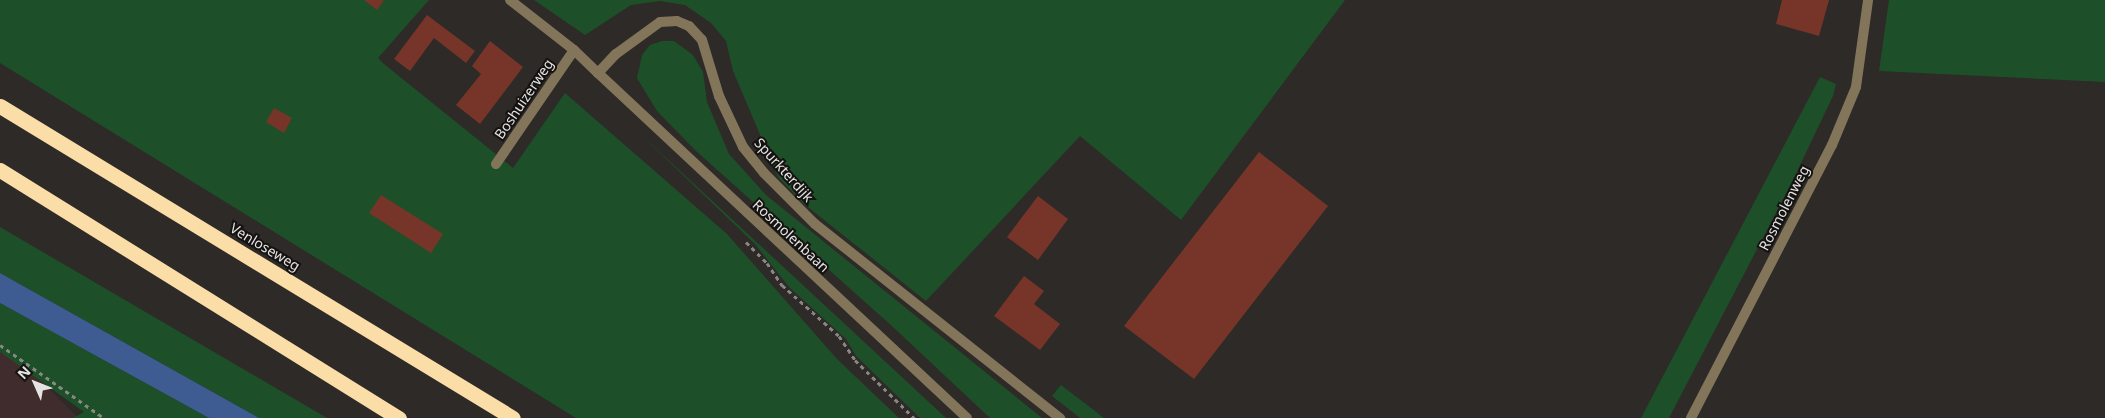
<!DOCTYPE html>
<html>
<head>
<meta charset="utf-8">
<style>
	body { margin:0 }
	#map { position:relative; width:2105px; height:418px; overflow:hidden; background:#2d2a27; font-family:"Noto Sans",sans-serif }
	div>[style] { position:absolute }
	[style*='--x'] { left:calc(var(--x)*1px); top:calc(var(--y)*1px); width:calc(var(--w)*1px); rotate:calc(var(--a)*1deg) }
	.industrial>* { inset:0; background:#402c2c }
	.green>* { inset:0; background:#1d5029 }
	.water>* { inset:0; background:#3e5c92 }
	.building>* { inset:0; background:#763528 }
	.path>* { height:3px; margin-top:-1.5px; transform-origin:0; background:repeating-linear-gradient(90deg,#898784 0 4px,transparent 0 8px) }
	.minor>* { height:10px; margin:-5px; padding:0 5px; transform-origin:5px; border-radius:5px; background:#83755a }
	.tertiary>* { height:10px; margin:-5px; padding:0 5px; transform-origin:5px; border-radius:5px; background:#83755a }
	.motorway>* { height:15px; margin:-7.5px; padding:0 7.5px; transform-origin:7.5px; border-radius:7.5px; background:#fbdda8 }
	span { translate:-50% -50%; white-space:nowrap; text-align:center; line-height:1.15; -webkit-text-stroke:4px #141311; paint-order:stroke }
	.street-label { font-size:14px; color:#e6e4e2 }
	.north { position:absolute; left:10px; top:358px; width:50px; height:50px; -webkit-text-stroke:4px #141311; paint-order:stroke; rotate:314deg; font-size:14px; font-weight:700; line-height:20px; text-align:center; color:#e6e4e2 }
	.north::after { content:''; display:block; margin:auto; width:18px; height:22px; background:#e6e4e2; clip-path:polygon(50% 0,100% 100%,50% 72%,0 100%) }
</style>
</head>
<body>
<div id="map">
	<div class="industrial">
		<i style="clip-path:polygon(0 340px,78px 418px,0 418px)"></i>
	</div>
	<div class="green">
		<i style="clip-path:polygon(0 0,429px 0,378px 58px,384px 64px,513px 168px,565px 93px,727px 234px,837px 359px,899px 418px,576px 418px,0 63px)"></i>
		<i style="clip-path:polygon(534px 0,1345px 0,1181px 220px,1080px 136px,926px 301px,804px 204px,778px 177px,733px 71px,726px 41px,711px 23px,685px 5px,660px 1px,631px 5px,585px 35px)"></i>
		<i style="clip-path:polygon(1889px 0,2105px 0,2105px 82px,1879px 71px)"></i>
		<i style="clip-path:polygon(662px 41px,674px 41px,693px 55px,703px 72px,707px 102px,729px 154px,766px 195px,1042px 418px,990px 418px,893px 327px,695px 150px,657px 111px,637px 78px,642px 55px,650px 45px)"></i>
		<i style="clip-path:polygon(1820px 77px,1836px 84px,1833px 96px,1791px 184px,1669px 418px,1641px 418px)"></i>
		<i style="clip-path:polygon(636px 130px,946px 418px,920px 418px,856px 356px,846px 339px,789px 287px,755px 244px)"></i>
		<i style="clip-path:polygon(0 227px,327px 418px,259px 418px,0 273px)"></i>
		<i style="clip-path:polygon(0 303px,209px 418px,73px 418px,84px 412px,0 352px)"></i>
		<i style="clip-path:polygon(1061px 385px,1104px 418px,1080px 418px,1052px 396px)"></i>
	</div>
	<div class="water">
		<i style="clip-path:polygon(0 273px,259px 418px,209px 418px,0 303px)"></i>
	</div>
	<div class="building">
		<i style="clip-path:polygon(364px 0,384px 0,377px 10px)"></i>
		<i style="clip-path:polygon(1782px 0,1829px 0,1819px 36px,1776px 24px)"></i>
		<i style="clip-path:polygon(427px 15px,475px 51px,466px 63px,434px 38px,410px 71px,394px 59px)"></i>
		<i style="clip-path:polygon(490px 41px,523px 67px,480px 124px,456px 105px,481px 74px,472px 66px)"></i>
		<i style="clip-path:polygon(274px 108px,292px 118px,284px 133px,266px 122px)"></i>
		<i style="clip-path:polygon(1259px 152px,1328px 206px,1194px 379px,1124px 326px)"></i>
		<i style="clip-path:polygon(381px 195px,443px 234px,431px 253px,369px 213px)"></i>
		<i style="clip-path:polygon(1038px 196px,1068px 219px,1038px 260px,1007px 237px)"></i>
		<i style="clip-path:polygon(1024px 276px,1044px 291px,1034px 304px,1060px 324px,1040px 350px,994px 316px)"></i>
	</div>
	<div class="path">
		<i style="--x:746;--y:242;--w:30;--a:45"></i>
		<i style="--x:767;--y:263;--w:27;--a:56"></i>
		<i style="--x:782;--y:285;--w:76;--a:41.8"></i>
		<i style="--x:839;--y:336;--w:29;--a:56"></i>
		<i style="--x:855;--y:360;--w:83;--a:44.5"></i>
		<i style="--x:0;--y:345;--w:127;--a:35.1"></i>
	</div>
	<div class="minor">
		<i style="--x:496;--y:164;--w:138;--a:-55.6"></i>
	</div>
	<div class="tertiary">
		<i style="--x:510;--y:0;--w:81;--a:38"></i>
		<i style="--x:574;--y:50;--w:33;--a:44"></i>
		<i style="--x:598;--y:73;--w:26;--a:-47"></i>
		<i style="--x:616;--y:54;--w:54;--a:-36"></i>
		<i style="--x:660;--y:22;--w:17;--a:-3"></i>
		<i style="--x:677;--y:21;--w:13;--a:23"></i>
		<i style="--x:689;--y:26;--w:19;--a:47"></i>
		<i style="--x:702;--y:40;--w:59;--a:73.1"></i>
		<i style="--x:719;--y:96;--w:56;--a:64.8"></i>
		<i style="--x:743;--y:147;--w:33;--a:51"></i>
		<i style="--x:764;--y:173;--w:72;--a:45"></i>
		<i style="--x:815;--y:224;--w:313;--a:38.4"></i>
		<i style="--x:598;--y:73;--w:505;--a:43.07"></i>
		<i style="--x:1691;--y:418;--w:307;--a:-62.7"></i>
		<i style="--x:1832;--y:145;--w:63;--a:-67.5"></i>
		<i style="--x:1856;--y:87;--w:88;--a:-82.1"></i>
	</div>
	<div class="motorway">
		<i style="--x:0;--y:106;--w:600;--a:31.31"></i>
		<i style="--x:0;--y:170;--w:470;--a:31.9"></i>
	</div>
	<div class="street-label">
		<span style="left:524px;top:99px;rotate:-56deg">Boshuizerweg</span>
		<span style="left:784px;top:170px;rotate:48deg">Spurkterdijk</span>
		<span style="left:1784px;top:208px;rotate:-63deg">Rosmolenweg</span>
		<span style="left:791px;top:236px;rotate:43deg">Rosmolenbaan</span>
		<span style="left:265px;top:247px;rotate:31deg">Venloseweg</span>
	</div>
	<div class="north">N</div>
</div>
</body>
</html>
